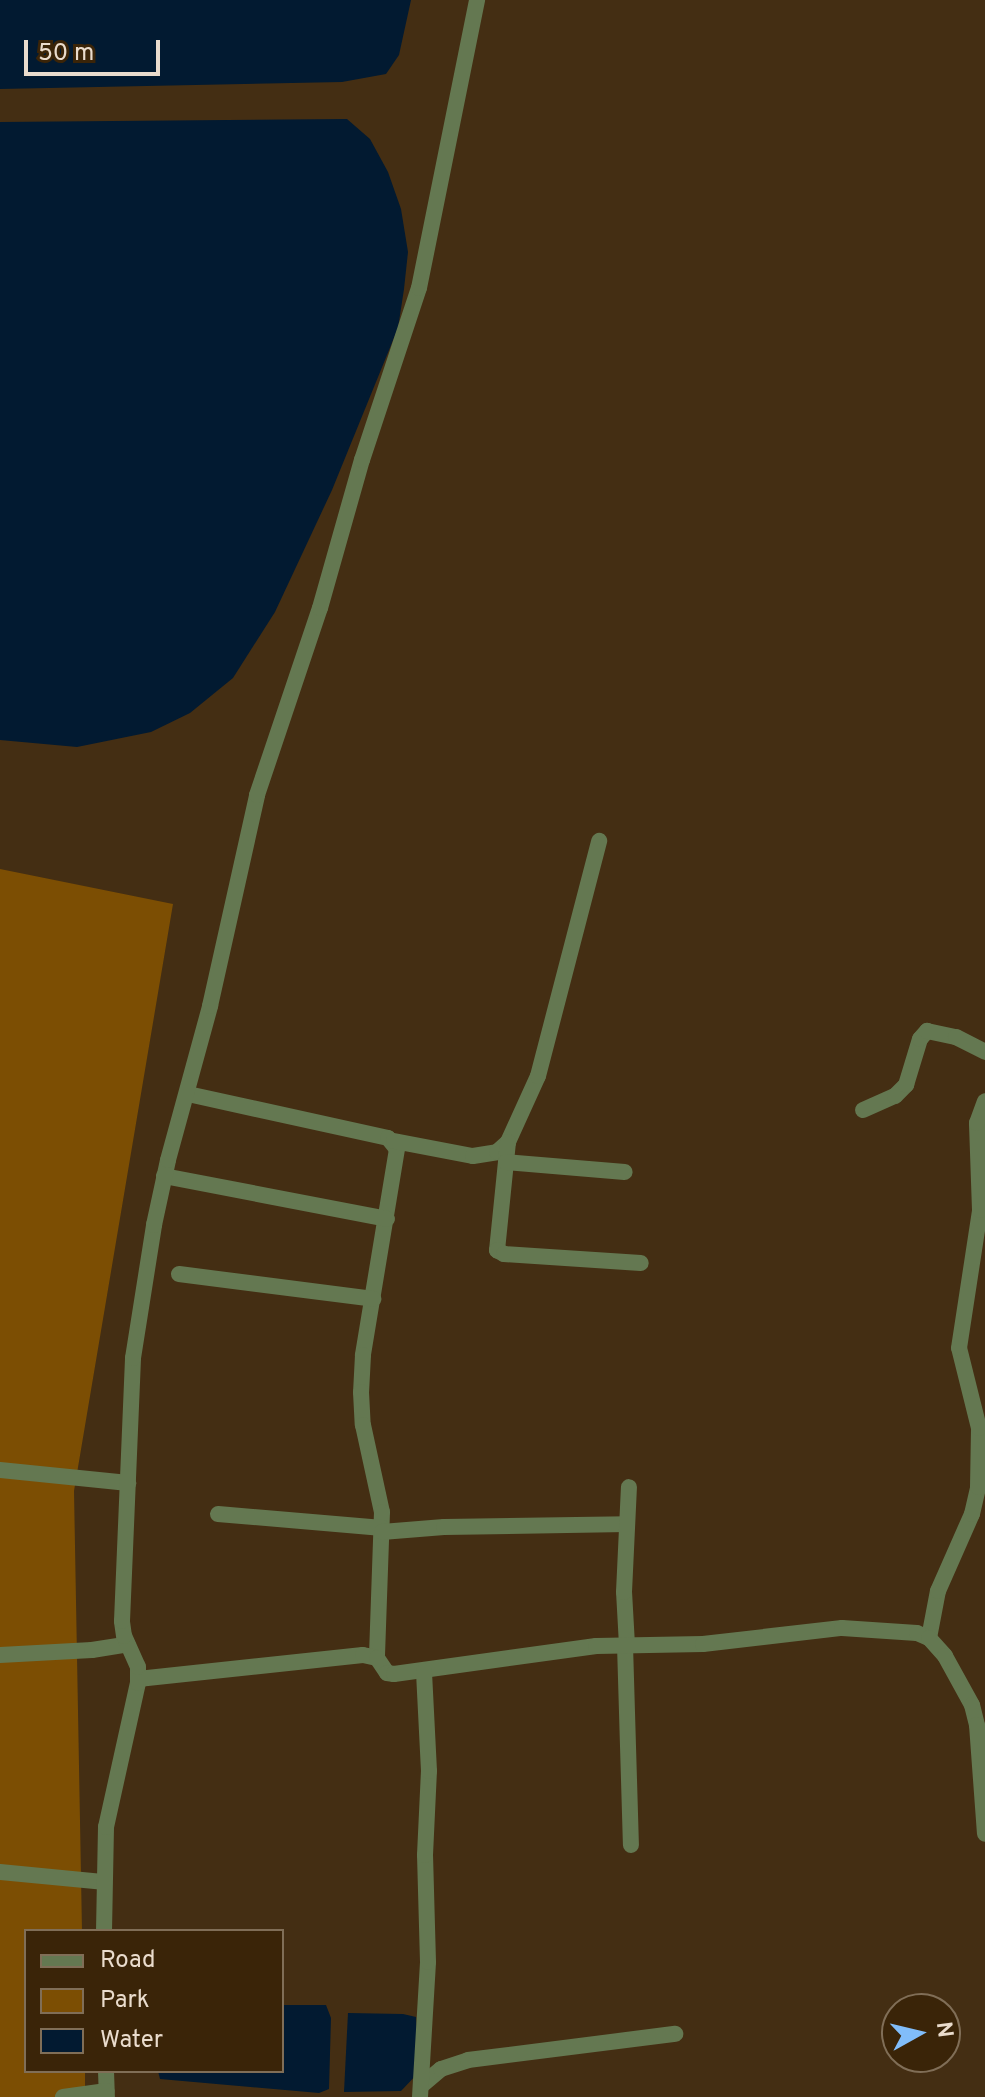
<!DOCTYPE html>
<html>
<head>
<meta charset="utf-8">
<style>
	body { margin:0 }
	#map { position:relative; width:985px; height:2097px; overflow:hidden; background:#442e13; font-family:Overpass,sans-serif }
	div>[style] { position:absolute }
	[style*='--x'] { left:calc(var(--x)*1px); top:calc(var(--y)*1px); width:calc(var(--w)*1px); rotate:calc(var(--a)*1deg) }
	.green>* { inset:0; background:#7c4e03 }
	.water>* { inset:0; background:#021a31 }
	.street>* { height:16px; margin:-8px; padding:0 8px; transform-origin:8px; border-radius:8px; background:#647851 }
	span { translate:-50% -50%; white-space:nowrap; text-align:center; line-height:1.15; -webkit-text-stroke:6px #3a2408; paint-order:stroke }
	.legend { position:absolute; left:24px; top:1929px; width:260px; height:144px; box-sizing:border-box; background:#3a2408; border:2px solid #806e57; margin:0; padding:10px 14px; list-style:none; font-size:24px; color:#eadccd }
	.legend li { display:flex; align-items:center; gap:16px; height:40px }
	.legend b { width:40px; border:2px solid #806e57 }
	.north { position:absolute; left:881px; top:1993px; width:80px; height:80px; box-sizing:border-box; background:#3a2408; border:2px solid #806e57; border-radius:50%; rotate:82deg; font-size:22px; font-weight:700; line-height:32px; text-align:center; color:#eadccd }
	.north::after { content:''; display:block; margin:auto; width:28px; height:36px; background:#81bdfa; clip-path:polygon(50% 0,100% 100%,50% 72%,0 100%) }
	.scale { position:absolute; left:24px; top:40px; width:136px; height:36px; box-sizing:border-box; border:4px solid #eadccd; border-top:0; padding-left:10px; font-size:24px; line-height:28px; white-space:nowrap; color:#eadccd; -webkit-text-stroke:6px #3a2408; paint-order:stroke }
</style>
</head>
<body>
<div id="map">
	<div class="green">
		<i style="clip-path:polygon(0 869px,173px 904px,74px 1491px,82px 1931px,26px 1931px,26px 2071px,85px 2071px,85px 2097px,0 2097px)"></i>
	</div>
	<div class="water">
		<i style="clip-path:polygon(0 0,411px 0,399px 55px,386px 74px,342px 82px,0 89px)"></i>
		<i style="clip-path:polygon(347px 119px,370px 139px,388px 172px,401px 209px,408px 252px,404px 289px,398px 328px,332px 490px,275px 612px,233px 678px,190px 713px,151px 732px,77px 747px,0 740px,0 122px)"></i>
		<i style="clip-path:polygon(282px 2005px,326px 2005px,331px 2018px,329px 2089px,319px 2093px,160px 2079px,158px 2071px,282px 2071px)"></i>
		<i style="clip-path:polygon(348px 2013px,403px 2014px,416px 2017px,420px 2071px,401px 2091px,344px 2092px)"></i>
	</div>
	<div class="street">
		<i style="--x:188;--y:1094;--w:205;--a:12.4"></i>
		<i style="--x:388;--y:1138;--w:14;--a:51"></i>
		<i style="--x:397;--y:1149;--w:209;--a:99.4"></i>
		<i style="--x:363;--y:1355;--w:37;--a:93"></i>
		<i style="--x:361;--y:1392;--w:33;--a:87"></i>
		<i style="--x:363;--y:1425;--w:89;--a:77.7"></i>
		<i style="--x:382;--y:1512;--w:146;--a:92"></i>
		<i style="--x:863;--y:1110;--w:35;--a:-24"></i>
		<i style="--x:895;--y:1096;--w:16;--a:-45"></i>
		<i style="--x:906;--y:1085;--w:48;--a:-73.1"></i>
		<i style="--x:920;--y:1039;--w:11;--a:-49"></i>
		<i style="--x:927;--y:1031;--w:30;--a:12"></i>
		<i style="--x:956;--y:1037;--w:33;--a:27"></i>
		<i style="--x:394;--y:1141;--w:80;--a:10.8"></i>
		<i style="--x:473;--y:1156;--w:24;--a:-9"></i>
		<i style="--x:497;--y:1152;--w:15;--a:-42"></i>
		<i style="--x:508;--y:1142;--w:72;--a:-65.6"></i>
		<i style="--x:538;--y:1076;--w:243;--a:-75.4"></i>
		<i style="--x:508;--y:1142;--w:109;--a:95.8"></i>
		<i style="--x:497;--y:1250;--w:8;--a:30"></i>
		<i style="--x:504;--y:1254;--w:137;--a:3.8"></i>
		<i style="--x:506;--y:1162;--w:119;--a:4.8"></i>
		<i style="--x:164;--y:1176;--w:227;--a:10.9"></i>
		<i style="--x:179;--y:1274;--w:196;--a:7.3"></i>
		<i style="--x:0;--y:1470;--w:129;--a:5.8"></i>
		<i style="--x:218;--y:1514;--w:165;--a:4.9"></i>
		<i style="--x:382;--y:1532;--w:62;--a:-4.6"></i>
		<i style="--x:444;--y:1527;--w:183;--a:-0.9"></i>
		<i style="--x:929;--y:1638;--w:48;--a:-79.2"></i>
		<i style="--x:938;--y:1591;--w:84;--a:-66.2"></i>
		<i style="--x:972;--y:1514;--w:28;--a:-77"></i>
		<i style="--x:978;--y:1487;--w:59;--a:-89"></i>
		<i style="--x:979;--y:1428;--w:82;--a:-104"></i>
		<i style="--x:959;--y:1348;--w:140;--a:-81.3"></i>
		<i style="--x:980;--y:1210;--w:87;--a:-92"></i>
		<i style="--x:977;--y:1123;--w:23;--a:-70"></i>
		<i style="--x:625;--y:1645;--w:200;--a:88.3"></i>
		<i style="--x:627;--y:1645;--w:53;--a:-93.2"></i>
		<i style="--x:624;--y:1592;--w:105;--a:-87.3"></i>
		<i style="--x:0;--y:1655;--w:92;--a:-3.1"></i>
		<i style="--x:92;--y:1650;--w:36;--a:-9"></i>
		<i style="--x:138;--y:1679;--w:226;--a:-6.1"></i>
		<i style="--x:363;--y:1655;--w:14;--a:12"></i>
		<i style="--x:377;--y:1658;--w:18;--a:56"></i>
		<i style="--x:387;--y:1673;--w:7;--a:8"></i>
		<i style="--x:394;--y:1674;--w:204;--a:-7.9"></i>
		<i style="--x:596;--y:1646;--w:107;--a:-1.1"></i>
		<i style="--x:703;--y:1644;--w:140;--a:-6.6"></i>
		<i style="--x:842;--y:1628;--w:75;--a:3.8"></i>
		<i style="--x:917;--y:1633;--w:13;--a:23"></i>
		<i style="--x:929;--y:1638;--w:24;--a:48"></i>
		<i style="--x:945;--y:1656;--w:56;--a:61.1"></i>
		<i style="--x:972;--y:1705;--w:21;--a:76"></i>
		<i style="--x:977;--y:1725;--w:109;--a:85.8"></i>
		<i style="--x:0;--y:1872;--w:103;--a:5.5"></i>
		<i style="--x:104;--y:1931;--w:104;--a:-88.9"></i>
		<i style="--x:106;--y:1827;--w:148;--a:-77.5"></i>
		<i style="--x:138;--y:1683;--w:16;--a:-90"></i>
		<i style="--x:138;--y:1667;--w:34;--a:-114"></i>
		<i style="--x:124;--y:1636;--w:15;--a:-98"></i>
		<i style="--x:122;--y:1621;--w:263;--a:-87.6"></i>
		<i style="--x:133;--y:1358;--w:135;--a:-81"></i>
		<i style="--x:154;--y:1225;--w:66;--a:-77.8"></i>
		<i style="--x:168;--y:1160;--w:160;--a:-74.7"></i>
		<i style="--x:210;--y:1006;--w:216;--a:-77.4"></i>
		<i style="--x:257;--y:795;--w:197;--a:-71.4"></i>
		<i style="--x:320;--y:608;--w:154;--a:-74.2"></i>
		<i style="--x:362;--y:460;--w:181;--a:-71.7"></i>
		<i style="--x:419;--y:288;--w:294;--a:-78.6"></i>
		<i style="--x:106;--y:2071;--w:26;--a:88"></i>
		<i style="--x:422;--y:2085;--w:25;--a:-40"></i>
		<i style="--x:441;--y:2069;--w:28;--a:-18"></i>
		<i style="--x:468;--y:2060;--w:209;--a:-7.2"></i>
		<i style="--x:63;--y:2097;--w:44;--a:-7.8"></i>
		<i style="--x:420;--y:2097;--w:135;--a:-86.6"></i>
		<i style="--x:428;--y:1962;--w:107;--a:-91.6"></i>
		<i style="--x:425;--y:1855;--w:84;--a:-87.3"></i>
		<i style="--x:429;--y:1771;--w:100;--a:-92.9"></i>
	</div>
	<ul class="legend">
	<li><b style="height:10px;background:#647851"></b>Road</li>
	<li><b style="height:22px;background:#7c4e03"></b>Park</li>
	<li><b style="height:22px;background:#021a31"></b>Water</li>
	</ul>
	<div class="north">N</div>
	<div class="scale">50 m</div>
</div>
</body>
</html>
